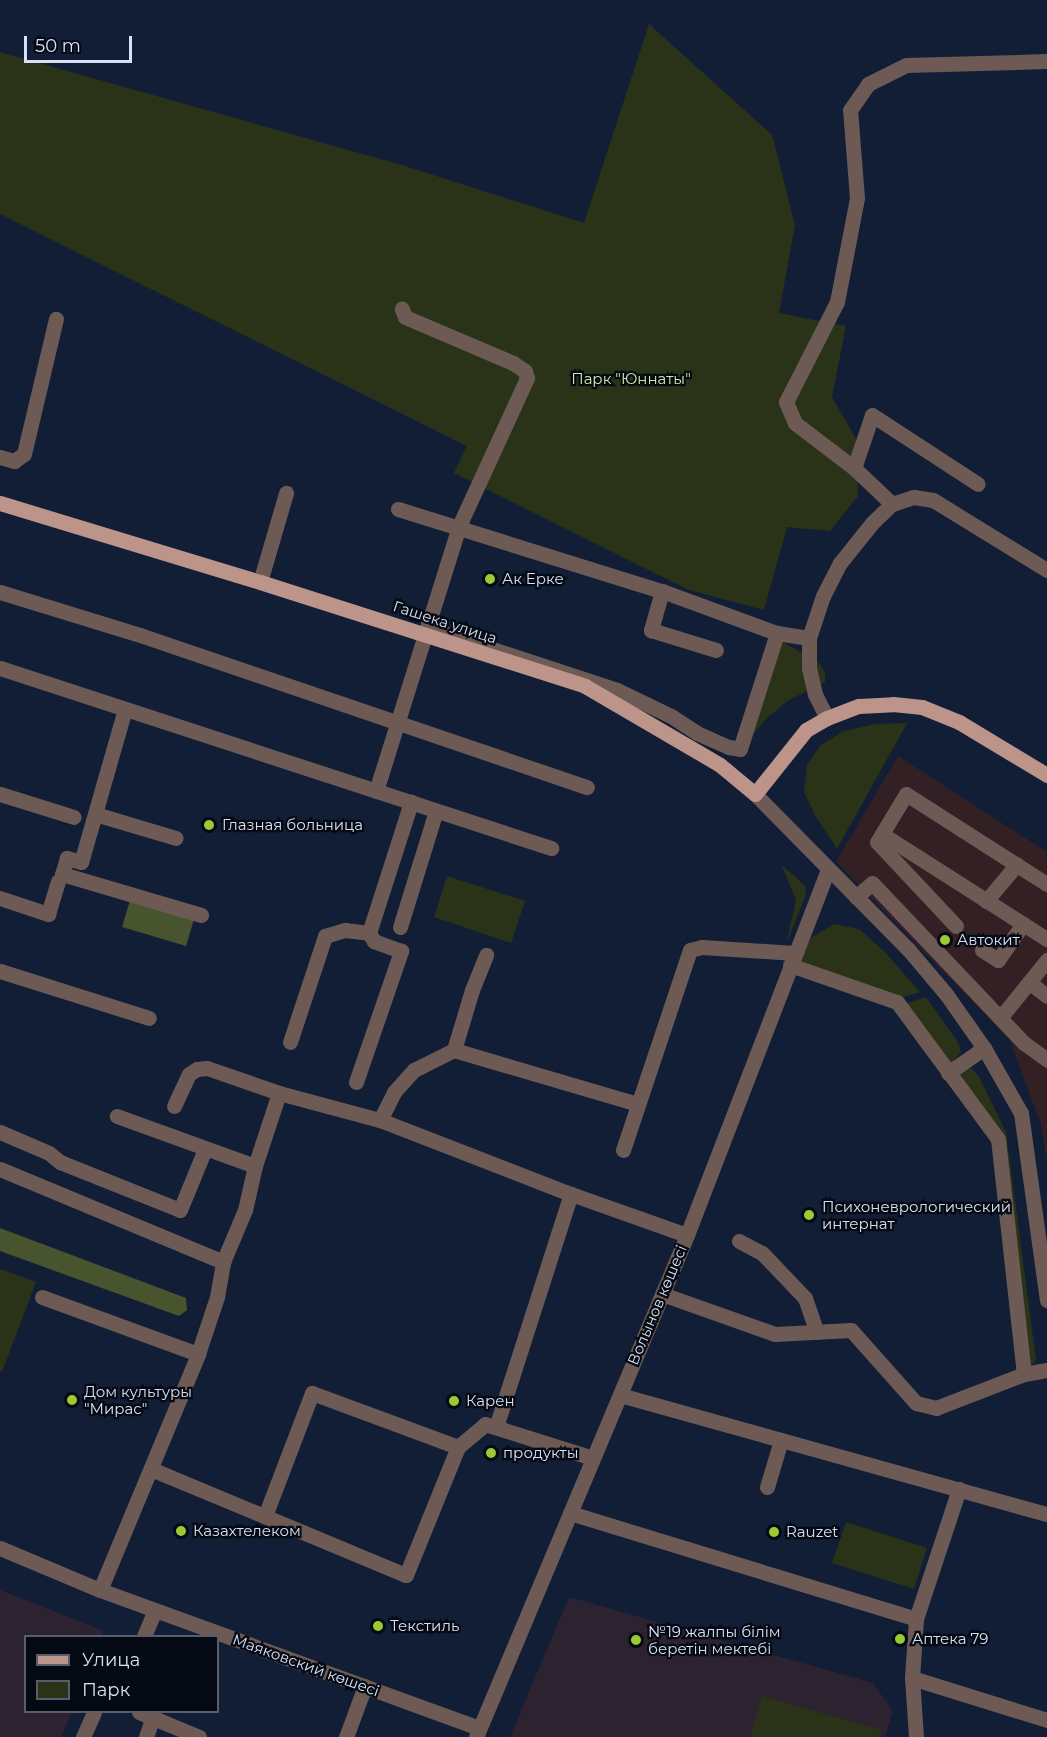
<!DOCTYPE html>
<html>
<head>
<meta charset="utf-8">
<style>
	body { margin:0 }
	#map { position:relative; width:1047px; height:1737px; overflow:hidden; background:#111e36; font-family:Montserrat,sans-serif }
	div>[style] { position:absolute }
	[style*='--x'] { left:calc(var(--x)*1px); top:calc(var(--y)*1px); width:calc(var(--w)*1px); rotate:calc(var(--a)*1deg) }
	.industrial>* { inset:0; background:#322025 }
	.education>* { inset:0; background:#2c2230 }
	.green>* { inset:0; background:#2a3318 }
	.forest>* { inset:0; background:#48542e }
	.minor>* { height:15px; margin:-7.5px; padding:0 7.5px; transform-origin:7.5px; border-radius:7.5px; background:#6d5a54 }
	.major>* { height:15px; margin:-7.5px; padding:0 7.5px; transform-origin:7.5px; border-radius:7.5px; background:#bc9489 }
	.dots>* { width:16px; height:16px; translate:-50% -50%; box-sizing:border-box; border:3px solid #040913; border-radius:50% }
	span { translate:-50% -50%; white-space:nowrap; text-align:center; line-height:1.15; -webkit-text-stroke:4.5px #040913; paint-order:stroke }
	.park-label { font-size:15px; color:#d3eaa7 }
	.poi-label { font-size:15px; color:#d7e1f1 }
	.left { translate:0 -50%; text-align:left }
	.street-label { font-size:15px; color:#d7e1f1 }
	.legend { position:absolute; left:24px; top:1635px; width:195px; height:78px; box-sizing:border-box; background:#040913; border:2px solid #585f6c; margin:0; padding:8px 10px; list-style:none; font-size:18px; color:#d7e1f1 }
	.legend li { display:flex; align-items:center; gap:12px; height:30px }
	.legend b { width:30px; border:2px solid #585f6c }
	.scale { position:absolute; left:24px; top:36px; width:108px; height:27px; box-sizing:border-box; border:3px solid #d7e1f1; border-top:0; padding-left:8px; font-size:18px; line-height:21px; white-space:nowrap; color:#d7e1f1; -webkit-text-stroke:4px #040913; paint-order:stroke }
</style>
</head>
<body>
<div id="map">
	<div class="industrial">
		<i style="clip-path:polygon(898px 756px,1047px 852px,1047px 1161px,1041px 1125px,1010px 1040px,836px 862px)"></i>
	</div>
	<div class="education">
		<i style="clip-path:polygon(0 1590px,104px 1631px,102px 1636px,26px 1636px,26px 1712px,72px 1712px,61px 1737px,0 1737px)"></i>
		<i style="clip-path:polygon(569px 1597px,873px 1683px,893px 1711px,885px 1737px,510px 1737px)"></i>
	</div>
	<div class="green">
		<i style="clip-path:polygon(649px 24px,772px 135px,795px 225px,779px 313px,846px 326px,832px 397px,856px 439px,858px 496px,830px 531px,787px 527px,764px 610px,689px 590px,454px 473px,467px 446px,0 214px,0 52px,402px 165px,584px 223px)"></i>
		<i style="clip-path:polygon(781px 641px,818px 662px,825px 672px,825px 682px,789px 700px,768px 717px,746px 742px)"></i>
		<i style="clip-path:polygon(907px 723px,837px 849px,815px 815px,804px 792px,807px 765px,821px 745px,844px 731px,876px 724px)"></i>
		<i style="clip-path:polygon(781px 864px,805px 886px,806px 895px,786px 944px,796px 900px)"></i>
		<i style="clip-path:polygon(447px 876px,525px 901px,511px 943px,434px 917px)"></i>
		<i style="clip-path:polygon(834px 924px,859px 929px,885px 952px,920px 992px,900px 998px,798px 961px,811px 938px)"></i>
		<i style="clip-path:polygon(926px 997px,959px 1044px,961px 1052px,950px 1065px,905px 1004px)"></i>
		<i style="clip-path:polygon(966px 1068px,971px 1068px,978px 1075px,1006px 1132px,1036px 1360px,1029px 1368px,1002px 1138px,956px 1072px)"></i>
		<i style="clip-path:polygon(0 1269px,36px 1282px,2px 1372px,0 1371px)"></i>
		<i style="clip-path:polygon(846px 1522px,927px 1548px,914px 1589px,832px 1563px)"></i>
		<i style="clip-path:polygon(762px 1696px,881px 1730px,879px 1737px,750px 1737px)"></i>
	</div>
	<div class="forest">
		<i style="clip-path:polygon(131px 897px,195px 916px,186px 946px,122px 927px)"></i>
		<i style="clip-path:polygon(0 1228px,186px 1298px,187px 1310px,179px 1316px,0 1251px)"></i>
	</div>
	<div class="minor">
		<i style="--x:0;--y:457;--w:15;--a:16"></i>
		<i style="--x:14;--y:461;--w:12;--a:-35"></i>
		<i style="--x:24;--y:454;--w:139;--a:-76.7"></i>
		<i style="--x:854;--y:468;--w:56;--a:-71.2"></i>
		<i style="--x:872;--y:415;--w:126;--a:33.1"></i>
		<i style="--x:892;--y:504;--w:52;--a:-136.5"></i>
		<i style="--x:854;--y:468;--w:74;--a:-142.7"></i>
		<i style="--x:795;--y:423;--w:23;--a:-113"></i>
		<i style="--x:786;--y:402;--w:112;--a:-63"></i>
		<i style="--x:837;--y:302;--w:106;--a:-79.1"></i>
		<i style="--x:857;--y:198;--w:88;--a:-94.5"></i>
		<i style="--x:850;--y:110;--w:32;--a:-55"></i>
		<i style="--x:868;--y:84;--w:42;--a:-26.6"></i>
		<i style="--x:906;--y:65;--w:141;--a:-1.6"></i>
		<i style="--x:398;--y:509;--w:276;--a:17.3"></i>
		<i style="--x:662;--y:591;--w:122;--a:20.1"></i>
		<i style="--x:777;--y:633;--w:32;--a:9"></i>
		<i style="--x:260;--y:582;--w:93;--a:-73.7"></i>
		<i style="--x:662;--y:591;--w:41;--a:105.8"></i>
		<i style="--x:651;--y:630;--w:68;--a:17.1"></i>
		<i style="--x:0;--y:592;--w:146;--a:17.1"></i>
		<i style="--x:140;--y:635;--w:472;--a:18.8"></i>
		<i style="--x:428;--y:622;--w:16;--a:38"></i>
		<i style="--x:441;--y:632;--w:185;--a:18.2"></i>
		<i style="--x:617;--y:690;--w:60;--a:25.7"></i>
		<i style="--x:671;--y:716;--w:31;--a:33"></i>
		<i style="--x:697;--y:733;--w:35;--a:24"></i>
		<i style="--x:729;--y:747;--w:11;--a:10"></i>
		<i style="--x:740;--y:749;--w:122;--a:-72.3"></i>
		<i style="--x:0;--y:668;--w:580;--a:18.09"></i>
		<i style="--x:125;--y:709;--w:159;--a:106"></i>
		<i style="--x:81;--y:862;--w:15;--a:-164"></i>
		<i style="--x:67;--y:858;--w:17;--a:107"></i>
		<i style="--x:62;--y:874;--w:145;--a:16.4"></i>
		<i style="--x:827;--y:718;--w:27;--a:-117"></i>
		<i style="--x:815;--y:694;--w:27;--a:-103"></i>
		<i style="--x:809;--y:668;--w:30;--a:-90"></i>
		<i style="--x:809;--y:638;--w:44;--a:-71.6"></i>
		<i style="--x:823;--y:596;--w:37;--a:-63"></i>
		<i style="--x:840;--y:563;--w:51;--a:-51.3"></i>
		<i style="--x:872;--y:523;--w:28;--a:-44"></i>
		<i style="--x:892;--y:504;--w:23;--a:-18"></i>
		<i style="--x:914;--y:497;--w:19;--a:9"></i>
		<i style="--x:933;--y:500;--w:134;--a:31.6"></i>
		<i style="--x:376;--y:791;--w:278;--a:-72.6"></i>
		<i style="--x:459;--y:526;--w:163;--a:-65.3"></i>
		<i style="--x:527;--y:378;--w:7;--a:-106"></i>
		<i style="--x:525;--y:371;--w:14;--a:-146"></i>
		<i style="--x:513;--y:363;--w:117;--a:-156.9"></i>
		<i style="--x:405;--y:317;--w:9;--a:-111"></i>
		<i style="--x:0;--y:794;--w:77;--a:17.3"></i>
		<i style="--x:755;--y:794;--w:218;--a:45.4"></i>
		<i style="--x:908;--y:949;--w:59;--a:49.8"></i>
		<i style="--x:946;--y:994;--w:66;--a:54.9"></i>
		<i style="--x:984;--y:1048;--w:75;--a:60.4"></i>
		<i style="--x:1021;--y:1113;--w:189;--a:82.1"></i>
		<i style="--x:95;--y:814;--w:84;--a:16.5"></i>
		<i style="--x:882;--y:834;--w:196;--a:32.5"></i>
		<i style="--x:856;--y:897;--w:21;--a:-41"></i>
		<i style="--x:872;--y:883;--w:221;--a:46.5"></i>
		<i style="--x:1024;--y:1043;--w:29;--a:36"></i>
		<i style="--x:0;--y:898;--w:51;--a:18.4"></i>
		<i style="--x:48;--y:914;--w:34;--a:-73"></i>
		<i style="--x:986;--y:901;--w:48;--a:-50"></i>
		<i style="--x:956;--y:926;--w:115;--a:-133.2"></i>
		<i style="--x:877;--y:842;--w:56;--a:-58.9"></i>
		<i style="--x:906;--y:794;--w:167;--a:32.6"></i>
		<i style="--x:400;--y:927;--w:121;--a:-72.8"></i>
		<i style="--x:982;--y:950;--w:19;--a:32"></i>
		<i style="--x:998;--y:960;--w:44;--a:-55.2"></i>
		<i style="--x:790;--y:965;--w:113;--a:19.1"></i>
		<i style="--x:897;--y:1002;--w:170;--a:53.6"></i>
		<i style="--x:998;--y:1139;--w:236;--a:83.7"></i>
		<i style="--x:1024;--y:1374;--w:23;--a:-10"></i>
		<i style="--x:0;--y:971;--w:156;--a:17.5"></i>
		<i style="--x:1029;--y:982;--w:23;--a:38"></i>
		<i style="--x:1000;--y:1018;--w:75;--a:-51"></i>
		<i style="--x:290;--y:1042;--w:112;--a:-71.7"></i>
		<i style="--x:325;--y:936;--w:21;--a:-17"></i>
		<i style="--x:345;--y:930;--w:24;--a:7"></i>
		<i style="--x:454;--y:1050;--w:63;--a:-73.3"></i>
		<i style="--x:472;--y:990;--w:38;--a:-68"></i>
		<i style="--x:948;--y:1073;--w:44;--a:-34.8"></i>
		<i style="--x:356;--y:1082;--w:139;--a:-71"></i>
		<i style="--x:401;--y:951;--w:29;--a:-160"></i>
		<i style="--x:374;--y:941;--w:9;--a:-122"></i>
		<i style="--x:369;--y:933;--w:138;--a:-72.2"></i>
		<i style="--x:174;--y:1106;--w:35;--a:-65"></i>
		<i style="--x:189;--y:1074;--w:9;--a:-32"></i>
		<i style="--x:197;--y:1069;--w:10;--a:-6"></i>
		<i style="--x:207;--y:1068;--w:76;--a:19.1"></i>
		<i style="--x:279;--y:1093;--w:105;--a:15"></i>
		<i style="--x:380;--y:1120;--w:205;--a:21.2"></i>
		<i style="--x:380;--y:1120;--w:31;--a:-63"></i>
		<i style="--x:394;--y:1092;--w:30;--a:-48"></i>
		<i style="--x:414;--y:1070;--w:45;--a:-26.6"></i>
		<i style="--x:454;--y:1050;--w:191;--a:16.4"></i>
		<i style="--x:0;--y:1132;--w:53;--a:23.2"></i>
		<i style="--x:49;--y:1153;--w:14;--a:39"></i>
		<i style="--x:60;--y:1162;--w:129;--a:21.8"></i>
		<i style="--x:180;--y:1210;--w:66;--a:-67.7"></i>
		<i style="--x:623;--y:1150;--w:211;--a:-71.5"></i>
		<i style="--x:690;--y:950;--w:12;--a:-14"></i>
		<i style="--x:702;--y:947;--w:92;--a:3.7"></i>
		<i style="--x:255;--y:1166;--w:77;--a:-71.8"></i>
		<i style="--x:0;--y:1169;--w:242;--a:22.6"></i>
		<i style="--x:739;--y:1241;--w:26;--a:28"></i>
		<i style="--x:762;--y:1253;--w:62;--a:46.3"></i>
		<i style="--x:805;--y:1298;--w:36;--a:71"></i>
		<i style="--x:662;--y:1294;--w:120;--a:19.5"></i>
		<i style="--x:775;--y:1334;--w:76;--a:-3"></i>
		<i style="--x:851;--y:1330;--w:98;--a:48.3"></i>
		<i style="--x:916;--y:1403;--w:21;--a:14"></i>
		<i style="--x:936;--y:1408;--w:94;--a:-21.1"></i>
		<i style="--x:42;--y:1297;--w:166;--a:20.1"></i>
		<i style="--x:620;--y:1395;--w:443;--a:15.6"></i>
		<i style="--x:496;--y:1427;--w:245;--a:-72.2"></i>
		<i style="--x:571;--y:1194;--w:123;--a:19.5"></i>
		<i style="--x:151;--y:1469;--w:276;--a:22.6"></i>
		<i style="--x:406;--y:1575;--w:138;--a:-67.9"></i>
		<i style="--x:458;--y:1447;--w:35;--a:-40"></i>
		<i style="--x:485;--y:1424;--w:113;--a:17.5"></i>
		<i style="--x:767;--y:1487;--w:49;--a:-73.4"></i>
		<i style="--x:570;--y:1513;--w:362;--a:17"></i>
		<i style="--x:916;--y:1619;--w:59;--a:93.9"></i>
		<i style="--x:912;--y:1678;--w:141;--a:17.3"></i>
		<i style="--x:265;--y:1516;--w:132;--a:-69.1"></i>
		<i style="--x:312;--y:1393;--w:156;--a:20.3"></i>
		<i style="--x:0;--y:1548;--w:108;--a:22.8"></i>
		<i style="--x:100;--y:1590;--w:403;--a:20"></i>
		<i style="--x:100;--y:1590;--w:256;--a:-67.4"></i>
		<i style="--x:198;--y:1354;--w:60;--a:-71.6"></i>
		<i style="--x:217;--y:1297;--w:36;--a:-80"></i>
		<i style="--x:223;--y:1262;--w:56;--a:-67.1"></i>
		<i style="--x:245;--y:1210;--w:45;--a:-77.2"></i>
		<i style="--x:255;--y:1166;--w:147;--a:-160.1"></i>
		<i style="--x:916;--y:1619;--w:137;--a:-71.7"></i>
		<i style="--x:144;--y:1636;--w:28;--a:-67"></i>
		<i style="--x:912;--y:1678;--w:59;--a:86.1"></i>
		<i style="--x:139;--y:1712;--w:65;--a:22.6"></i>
		<i style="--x:83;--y:1737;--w:27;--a:-66"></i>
		<i style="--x:146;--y:1737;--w:21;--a:-71"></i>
		<i style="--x:346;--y:1737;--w:54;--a:-69.6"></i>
		<i style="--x:476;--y:1737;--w:545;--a:-67.2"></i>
		<i style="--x:687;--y:1235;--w:392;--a:-68.9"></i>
	</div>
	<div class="major">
		<i style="--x:0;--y:503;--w:272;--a:16.9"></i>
		<i style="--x:260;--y:582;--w:341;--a:17.7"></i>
		<i style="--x:585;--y:686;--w:156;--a:30.3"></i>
		<i style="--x:720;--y:765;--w:45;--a:39.6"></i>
		<i style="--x:755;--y:794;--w:82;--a:-51.4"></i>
		<i style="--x:806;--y:730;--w:24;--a:-30"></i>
		<i style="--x:827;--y:718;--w:34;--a:-21"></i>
		<i style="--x:859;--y:706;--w:34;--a:-3"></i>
		<i style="--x:893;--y:704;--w:29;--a:6"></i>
		<i style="--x:922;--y:707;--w:40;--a:22"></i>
		<i style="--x:959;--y:722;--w:103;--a:31.1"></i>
	</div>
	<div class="dots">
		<i style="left:490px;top:579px;background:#9acb35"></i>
		<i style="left:209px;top:825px;background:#9acb35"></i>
		<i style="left:945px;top:940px;background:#9acb35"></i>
		<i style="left:809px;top:1215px;background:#9acb35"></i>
		<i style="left:72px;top:1400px;background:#9acb35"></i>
		<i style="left:454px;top:1401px;background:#9acb35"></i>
		<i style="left:491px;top:1453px;background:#9acb35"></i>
		<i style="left:181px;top:1531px;background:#9acb35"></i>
		<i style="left:774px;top:1532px;background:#9acb35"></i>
		<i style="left:378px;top:1626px;background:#9acb35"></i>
		<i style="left:900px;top:1639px;background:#9acb35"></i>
		<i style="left:636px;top:1640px;background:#9acb35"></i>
	</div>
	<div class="park-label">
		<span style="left:631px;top:379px">Парк "Юннаты"</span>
	</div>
	<div class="poi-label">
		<span class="left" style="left:502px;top:579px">Ак Ерке</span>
		<span class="left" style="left:222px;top:825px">Глазная больница</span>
		<span class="left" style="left:957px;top:940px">Автокит</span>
		<span class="left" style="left:822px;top:1215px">Психоневрологический<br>интернат</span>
		<span class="left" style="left:84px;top:1400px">Дом культуры<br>"Мирас"</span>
		<span class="left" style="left:466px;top:1401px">Карен</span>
		<span class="left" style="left:503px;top:1453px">продукты</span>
		<span class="left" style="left:193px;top:1531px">Казахтелеком</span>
		<span class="left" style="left:786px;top:1532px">Rauzet</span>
		<span class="left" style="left:390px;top:1626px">Текстиль</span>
		<span class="left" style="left:648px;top:1640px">№19 жалпы білім<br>беретін мектебі</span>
		<span class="left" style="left:912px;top:1639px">Аптека 79</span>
	</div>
	<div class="street-label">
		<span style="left:445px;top:622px;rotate:18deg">Гашека улица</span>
		<span style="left:657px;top:1305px;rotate:-67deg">Волынов көшесі</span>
		<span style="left:306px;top:1665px;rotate:20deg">Маяковский көшесі</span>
	</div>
	<ul class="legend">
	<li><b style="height:8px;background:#bc9489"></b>Улица</li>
	<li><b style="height:16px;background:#2a3318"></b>Парк</li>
	</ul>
	<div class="scale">50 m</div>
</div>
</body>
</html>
